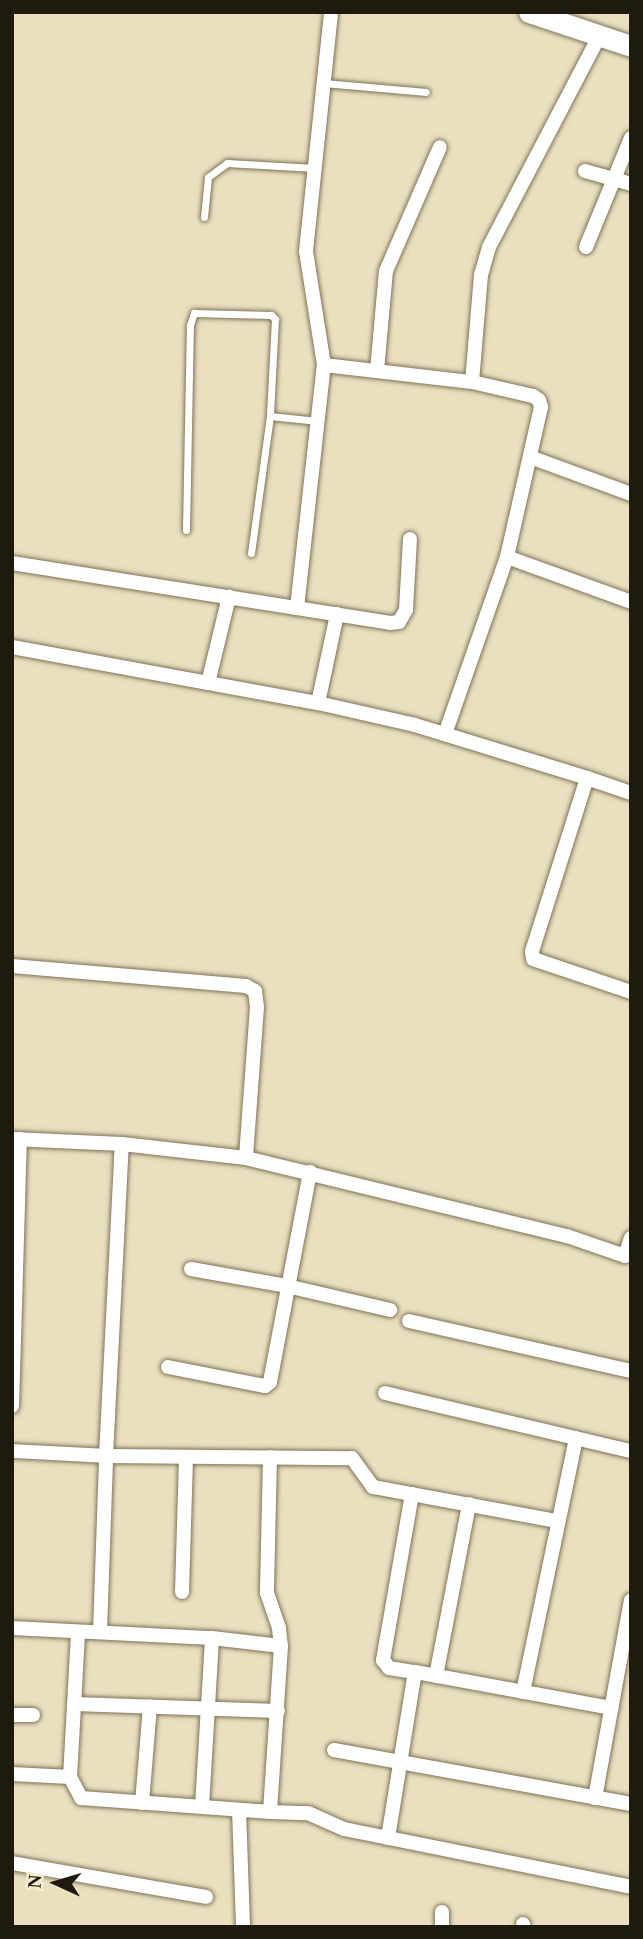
<!DOCTYPE html>
<html>
<head>
<meta charset="utf-8">
<style>
	body { margin:0 }
	#map { position:relative; width:643px; height:1939px; overflow:hidden; background:#eadfbf; font-family:"Times New Roman",serif }
	div>[style] { position:absolute }
	[style*='--x'] { left:calc(var(--x)*1px); top:calc(var(--y)*1px); width:calc(var(--w)*1px); rotate:calc(var(--a)*1deg) }
	.roads { filter:drop-shadow(0 0 2px #7e7357) drop-shadow(0 0 2px #7e7357) }
	.lane>* { height:7px; margin:-3.5px; padding:0 3.5px; transform-origin:3.5px; border-radius:3.5px; background:#fff }
	.street>* { height:14px; margin:-7px; padding:0 7px; transform-origin:7px; border-radius:7px; background:#fff }
	.secondary>* { height:21px; margin:-10.5px; padding:0 10.5px; transform-origin:10.5px; border-radius:10.5px; background:#fff }
	span { translate:-50% -50%; white-space:nowrap; text-align:center; line-height:1.15; -webkit-text-stroke:5px #f8eccc; paint-order:stroke }
	.frame { position:absolute; inset:0; border:14px solid #1e1a0e; pointer-events:none }
	.north { position:absolute; left:21px; top:1848px; width:70px; height:70px; -webkit-text-stroke:5px #f8eccc; paint-order:stroke; rotate:274deg; font-size:19px; font-weight:700; line-height:28px; text-align:center; color:#1e1a0e }
	.north::after { content:''; display:block; margin:auto; width:24px; height:32px; background:#1e1a0e; clip-path:polygon(50% 0,100% 100%,50% 72%,0 100%) }
</style>
</head>
<body>
<div id="map">
	<div class="roads">
		<div class="lane">
			<i style="--x:324;--y:83;--w:102;--a:5"></i>
			<i style="--x:204;--y:217;--w:40;--a:-84.3"></i>
			<i style="--x:208;--y:177;--w:24;--a:-36"></i>
			<i style="--x:227;--y:163;--w:88;--a:3.3"></i>
			<i style="--x:186;--y:530;--w:205;--a:-88.9"></i>
			<i style="--x:190;--y:325;--w:13;--a:-72"></i>
			<i style="--x:194;--y:313;--w:77;--a:1.5"></i>
			<i style="--x:271;--y:315;--w:6;--a:45"></i>
			<i style="--x:275;--y:319;--w:97;--a:93"></i>
			<i style="--x:251;--y:553;--w:138;--a:-82.1"></i>
			<i style="--x:270;--y:416;--w:48;--a:5.9"></i>
		</div>
		<div class="street">
			<i style="--x:585;--y:171;--w:48;--a:15.8"></i>
			<i style="--x:586;--y:247;--w:118;--a:-67.6"></i>
			<i style="--x:324;--y:365;--w:115;--a:-99"></i>
			<i style="--x:306;--y:251;--w:240;--a:-84"></i>
			<i style="--x:377;--y:371;--w:100;--a:-84.9"></i>
			<i style="--x:386;--y:271;--w:135;--a:-66.5"></i>
			<i style="--x:472;--y:382;--w:107;--a:-85.2"></i>
			<i style="--x:481;--y:275;--w:29;--a:-74"></i>
			<i style="--x:489;--y:247;--w:239;--a:-62.4"></i>
			<i style="--x:530;--y:457;--w:108;--a:20.1"></i>
			<i style="--x:507;--y:557;--w:132;--a:19.9"></i>
			<i style="--x:12;--y:563;--w:383;--a:9"></i>
			<i style="--x:390;--y:623;--w:9;--a:-6"></i>
			<i style="--x:399;--y:622;--w:14;--a:-60"></i>
			<i style="--x:406;--y:610;--w:71;--a:-86.8"></i>
			<i style="--x:297;--y:608;--w:244;--a:-83.7"></i>
			<i style="--x:324;--y:365;--w:149;--a:6.6"></i>
			<i style="--x:472;--y:382;--w:63;--a:12.9"></i>
			<i style="--x:533;--y:396;--w:7;--a:34"></i>
			<i style="--x:539;--y:400;--w:7;--a:74"></i>
			<i style="--x:541;--y:407;--w:154;--a:102.8"></i>
			<i style="--x:507;--y:557;--w:188;--a:109.3"></i>
			<i style="--x:12;--y:647;--w:311;--a:10.4"></i>
			<i style="--x:318;--y:703;--w:99;--a:12.8"></i>
			<i style="--x:415;--y:725;--w:180;--a:17.1"></i>
			<i style="--x:587;--y:778;--w:182;--a:107.6"></i>
			<i style="--x:532;--y:951;--w:8;--a:83"></i>
			<i style="--x:533;--y:959;--w:103;--a:18.6"></i>
			<i style="--x:208;--y:683;--w:89;--a:-76.3"></i>
			<i style="--x:318;--y:703;--w:91;--a:-77.9"></i>
			<i style="--x:587;--y:778;--w:46;--a:18.8"></i>
			<i style="--x:12;--y:966;--w:235;--a:4.9"></i>
			<i style="--x:246;--y:986;--w:10;--a:29"></i>
			<i style="--x:255;--y:991;--w:16;--a:83"></i>
			<i style="--x:257;--y:1007;--w:151;--a:94.2"></i>
			<i style="--x:12;--y:1139;--w:110;--a:2.6"></i>
			<i style="--x:122;--y:1144;--w:125;--a:6.4"></i>
			<i style="--x:246;--y:1158;--w:330;--a:13.7"></i>
			<i style="--x:567;--y:1236;--w:61;--a:19"></i>
			<i style="--x:625;--y:1256;--w:19;--a:-72"></i>
			<i style="--x:191;--y:1269;--w:97;--a:10"></i>
			<i style="--x:287;--y:1286;--w:106;--a:13.1"></i>
			<i style="--x:409;--y:1321;--w:228;--a:12.7"></i>
			<i style="--x:168;--y:1367;--w:99;--a:11.1"></i>
			<i style="--x:265;--y:1386;--w:6;--a:-39"></i>
			<i style="--x:270;--y:1382;--w:214;--a:-79.2"></i>
			<i style="--x:385;--y:1393;--w:253;--a:13.3"></i>
			<i style="--x:12;--y:1406;--w:267;--a:-88.3"></i>
			<i style="--x:12;--y:1451;--w:94;--a:3"></i>
			<i style="--x:106;--y:1456;--w:312;--a:-87.1"></i>
			<i style="--x:270;--y:1457;--w:136;--a:91.3"></i>
			<i style="--x:267;--y:1593;--w:37;--a:71"></i>
			<i style="--x:279;--y:1628;--w:18;--a:84"></i>
			<i style="--x:412;--y:1494;--w:169;--a:99.9"></i>
			<i style="--x:383;--y:1660;--w:10;--a:53"></i>
			<i style="--x:389;--y:1668;--w:26;--a:9"></i>
			<i style="--x:182;--y:1592;--w:135;--a:-88.3"></i>
			<i style="--x:12;--y:1628;--w:200;--a:2.9"></i>
			<i style="--x:212;--y:1638;--w:69;--a:6.6"></i>
			<i style="--x:281;--y:1646;--w:166;--a:93.8"></i>
			<i style="--x:270;--y:1812;--w:38;--a:2"></i>
			<i style="--x:308;--y:1813;--w:39;--a:24"></i>
			<i style="--x:344;--y:1829;--w:293;--a:11.4"></i>
			<i style="--x:100;--y:1632;--w:176;--a:-88"></i>
			<i style="--x:106;--y:1456;--w:246;--a:0.5"></i>
			<i style="--x:352;--y:1458;--w:36;--a:54"></i>
			<i style="--x:373;--y:1487;--w:187;--a:10.5"></i>
			<i style="--x:436;--y:1676;--w:175;--a:-79.1"></i>
			<i style="--x:523;--y:1692;--w:259;--a:-78.2"></i>
			<i style="--x:74;--y:1704;--w:204;--a:2"></i>
			<i style="--x:12;--y:1715;--w:21;--a:0"></i>
			<i style="--x:334;--y:1750;--w:302;--a:10.3"></i>
			<i style="--x:12;--y:1774;--w:58;--a:3"></i>
			<i style="--x:70;--y:1777;--w:24;--a:62"></i>
			<i style="--x:81;--y:1798;--w:190;--a:4.2"></i>
			<i style="--x:70;--y:1777;--w:145;--a:-86.8"></i>
			<i style="--x:595;--y:1798;--w:201;--a:-79.7"></i>
			<i style="--x:142;--y:1803;--w:97;--a:-85.3"></i>
			<i style="--x:202;--y:1807;--w:169;--a:-86.6"></i>
			<i style="--x:239;--y:1810;--w:117;--a:88"></i>
			<i style="--x:388;--y:1838;--w:168;--a:-80.8"></i>
			<i style="--x:415;--y:1672;--w:200;--a:10.4"></i>
			<i style="--x:12;--y:1863;--w:197;--a:9.9"></i>
			<i style="--x:442;--y:1912;--w:15;--a:90"></i>
			<i style="--x:523;--y:1924;--w:3;--a:72"></i>
		</div>
		<div class="secondary">
			<i style="--x:529;--y:12;--w:108;--a:18.4"></i>
		</div>
	</div>
	<div class="frame"></div>
	<div class="north">N</div>
</div>
</body>
</html>
